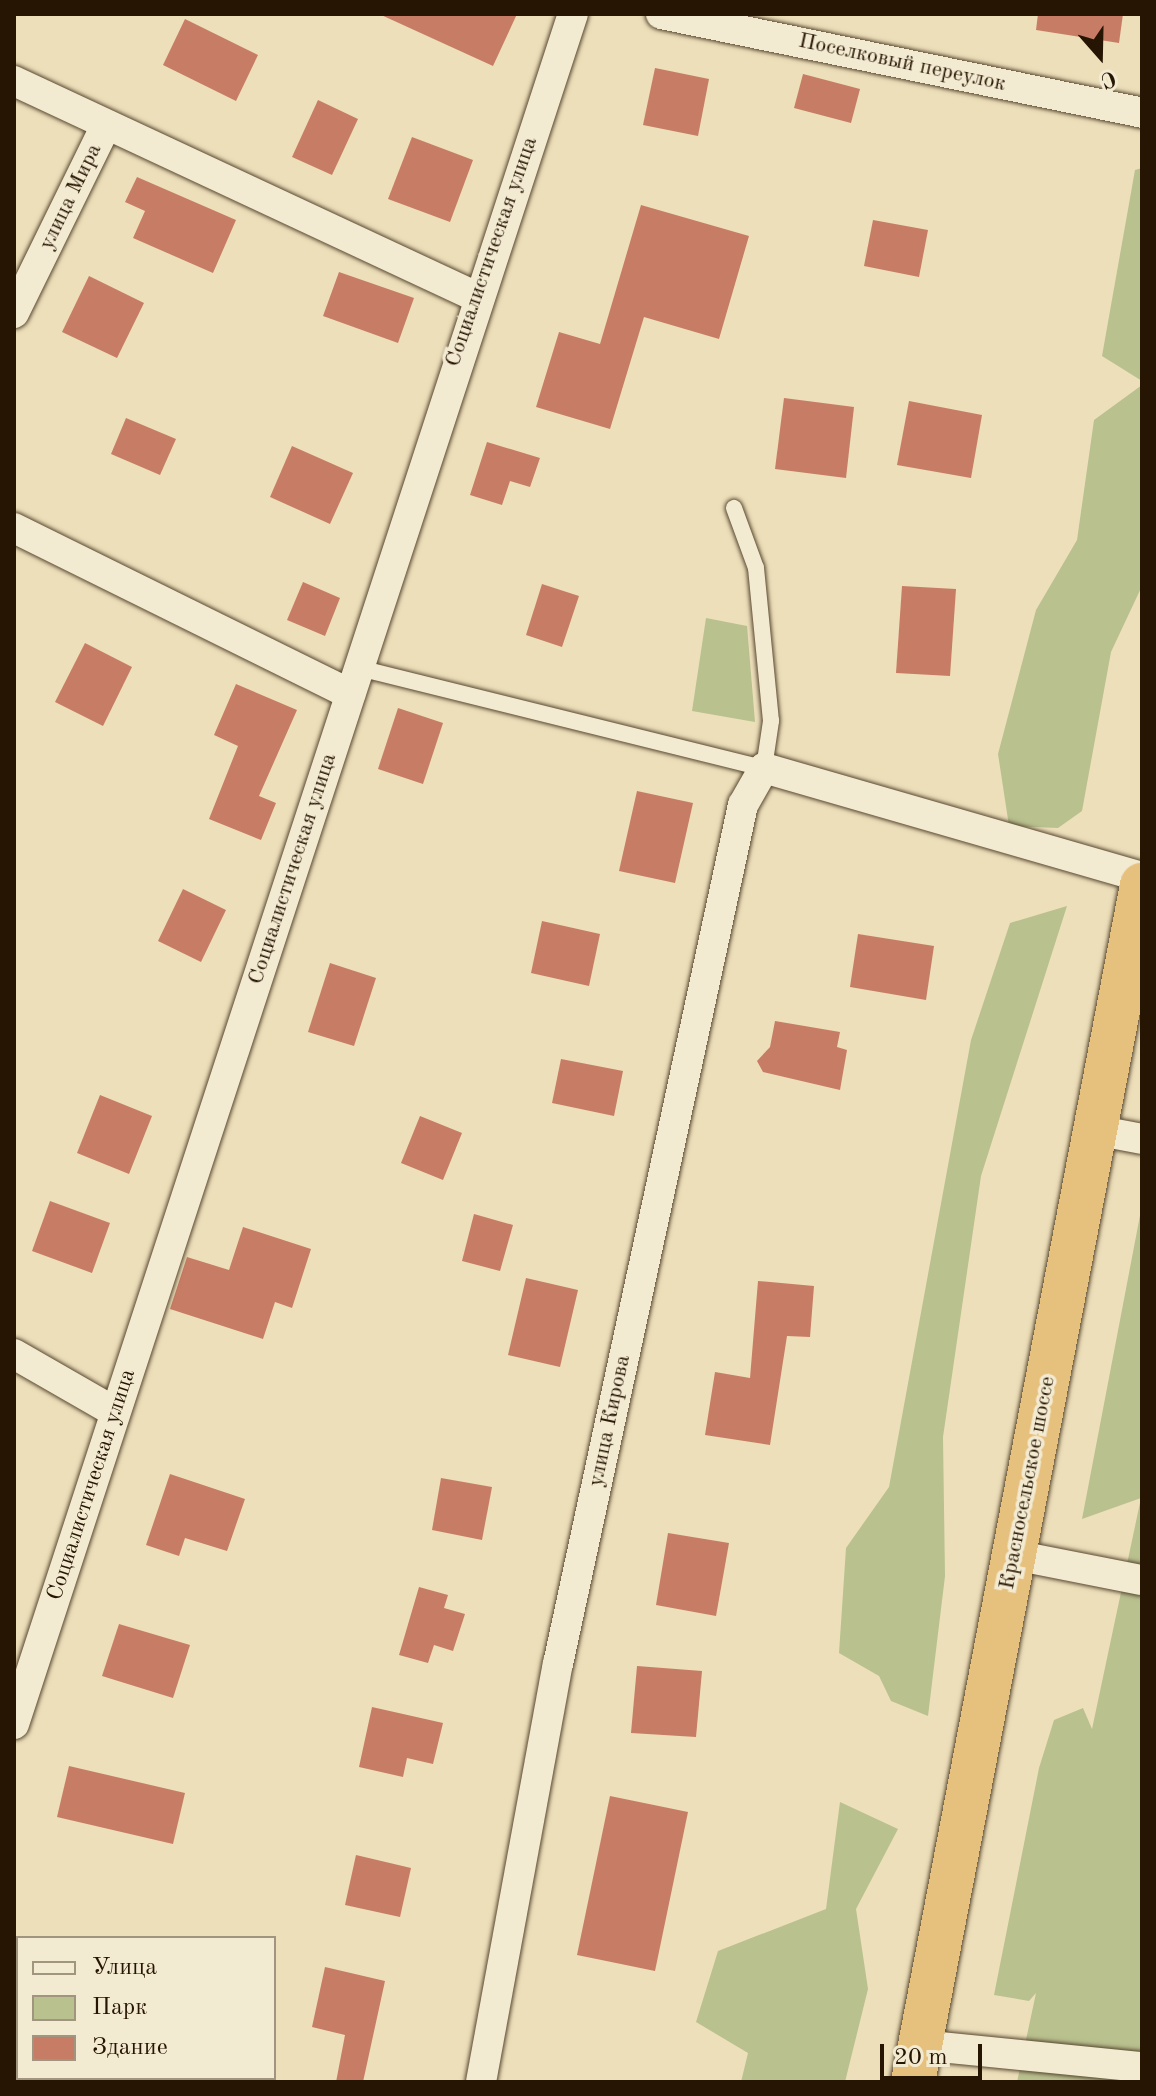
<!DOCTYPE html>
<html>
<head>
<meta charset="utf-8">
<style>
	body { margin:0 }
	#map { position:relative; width:1156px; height:2096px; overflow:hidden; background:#eddfba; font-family:"Old Standard TT",serif }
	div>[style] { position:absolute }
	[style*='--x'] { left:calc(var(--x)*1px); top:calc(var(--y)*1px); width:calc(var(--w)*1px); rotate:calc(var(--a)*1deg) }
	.green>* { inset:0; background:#b9c18f }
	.building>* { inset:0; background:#c77d65 }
	.roads { filter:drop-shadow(0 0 2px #584830) drop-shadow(0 0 2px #584830) }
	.lane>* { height:16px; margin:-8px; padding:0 8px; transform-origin:8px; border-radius:8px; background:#f3ead2 }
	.street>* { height:30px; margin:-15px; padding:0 15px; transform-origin:15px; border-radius:15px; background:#f3ead2 }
	.highway>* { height:44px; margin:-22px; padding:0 22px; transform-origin:22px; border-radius:22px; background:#e6c07d }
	span { translate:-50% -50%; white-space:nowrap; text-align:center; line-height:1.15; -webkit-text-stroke:7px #f3ead2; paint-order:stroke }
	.street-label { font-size:22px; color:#261502 }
	.frame { position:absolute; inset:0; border:16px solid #261502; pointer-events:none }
	.legend { position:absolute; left:16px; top:1936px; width:260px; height:144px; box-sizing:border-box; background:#f3ead2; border:2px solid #a1957f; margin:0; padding:10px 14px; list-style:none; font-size:24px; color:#261502 }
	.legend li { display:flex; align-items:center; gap:16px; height:40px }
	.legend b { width:40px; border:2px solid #a1957f }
	.north { position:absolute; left:1060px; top:16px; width:80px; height:80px; -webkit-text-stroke:6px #f3ead2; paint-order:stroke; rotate:160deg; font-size:22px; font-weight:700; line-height:32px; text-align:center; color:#261502 }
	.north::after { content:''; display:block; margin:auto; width:28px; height:36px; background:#261502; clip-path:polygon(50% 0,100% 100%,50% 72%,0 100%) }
	.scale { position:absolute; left:880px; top:2044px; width:102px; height:36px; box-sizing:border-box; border:4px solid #261502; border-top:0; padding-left:10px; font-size:24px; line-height:28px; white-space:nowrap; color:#261502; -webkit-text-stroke:6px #f3ead2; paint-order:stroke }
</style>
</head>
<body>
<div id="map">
	<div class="green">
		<i style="clip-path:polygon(1142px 168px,1142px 381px,1102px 356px,1135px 170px)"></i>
		<i style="clip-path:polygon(1142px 385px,1142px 586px,1111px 652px,1082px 811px,1058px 828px,1009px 826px,998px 754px,1036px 610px,1077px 540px,1094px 420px)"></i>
		<i style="clip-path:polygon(706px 618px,747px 626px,755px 722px,692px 711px)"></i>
		<i style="clip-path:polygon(1067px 906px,981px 1176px,943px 1437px,945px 1576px,928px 1716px,891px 1701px,879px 1676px,839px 1653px,846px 1548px,889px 1487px,971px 1040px,1010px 923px)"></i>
		<i style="clip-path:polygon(1142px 1205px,1142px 2082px,1017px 2082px,1036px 1993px,1029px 2001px,994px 1995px,1039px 1768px,1054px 1720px,1083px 1708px,1092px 1729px,1141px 1498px,1082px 1519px)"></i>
		<i style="clip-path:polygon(840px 1802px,898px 1829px,856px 1909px,868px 1989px,845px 2082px,741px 2082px,748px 2053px,696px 2022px,718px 1951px,826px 1909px)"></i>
	</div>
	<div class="building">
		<i style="clip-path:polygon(379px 14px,517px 14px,493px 66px)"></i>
		<i style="clip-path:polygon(1038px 14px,1123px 14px,1119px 43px,1036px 30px)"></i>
		<i style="clip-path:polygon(185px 19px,258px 55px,236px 101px,163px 65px)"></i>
		<i style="clip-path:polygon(655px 68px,709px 79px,698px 136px,643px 125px)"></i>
		<i style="clip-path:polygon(803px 74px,860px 89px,851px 123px,794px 108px)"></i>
		<i style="clip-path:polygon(318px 100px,358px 119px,332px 175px,292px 157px)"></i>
		<i style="clip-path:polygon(412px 137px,473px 160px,450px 222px,388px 199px)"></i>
		<i style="clip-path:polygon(137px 177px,236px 220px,213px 273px,133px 238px,145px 211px,125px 202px)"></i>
		<i style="clip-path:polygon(641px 205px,749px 236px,719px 339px,644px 317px,610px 429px,536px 407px,559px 332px,600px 344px)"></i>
		<i style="clip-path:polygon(873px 220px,928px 230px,919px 277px,864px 266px)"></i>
		<i style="clip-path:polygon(339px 272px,414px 298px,398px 343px,323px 316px)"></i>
		<i style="clip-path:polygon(89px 276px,144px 303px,117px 358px,62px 332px)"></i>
		<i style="clip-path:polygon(784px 398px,854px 407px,846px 478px,775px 469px)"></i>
		<i style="clip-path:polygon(909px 401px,982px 415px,971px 478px,897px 465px)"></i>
		<i style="clip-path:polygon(126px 418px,176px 439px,160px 475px,111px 454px)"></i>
		<i style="clip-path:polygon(487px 442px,540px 458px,530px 487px,510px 481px,502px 505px,470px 495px)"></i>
		<i style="clip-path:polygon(292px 446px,353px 473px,330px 524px,270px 497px)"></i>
		<i style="clip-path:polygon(303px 582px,340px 598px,325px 636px,287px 620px)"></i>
		<i style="clip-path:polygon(542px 584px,579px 596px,562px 647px,526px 635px)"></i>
		<i style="clip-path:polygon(902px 586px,956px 589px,950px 676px,896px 673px)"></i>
		<i style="clip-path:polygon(85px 643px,132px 667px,103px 726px,55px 702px)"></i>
		<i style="clip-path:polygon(236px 684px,297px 710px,259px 796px,276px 803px,261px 840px,209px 819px,238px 746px,214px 735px)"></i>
		<i style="clip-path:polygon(398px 708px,443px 723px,423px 784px,378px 769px)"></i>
		<i style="clip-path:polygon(637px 791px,693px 803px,675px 883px,619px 871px)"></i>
		<i style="clip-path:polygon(183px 889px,226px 910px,201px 962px,158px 941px)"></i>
		<i style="clip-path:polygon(542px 921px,600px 934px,589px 986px,531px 973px)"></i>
		<i style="clip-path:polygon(858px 934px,934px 946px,926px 1000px,850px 987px)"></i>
		<i style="clip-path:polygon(330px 963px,376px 978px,354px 1046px,308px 1032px)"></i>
		<i style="clip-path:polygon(775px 1021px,840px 1032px,837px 1047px,847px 1050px,840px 1090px,763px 1072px,757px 1061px,770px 1047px)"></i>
		<i style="clip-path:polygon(561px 1059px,623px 1071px,614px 1116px,552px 1103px)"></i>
		<i style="clip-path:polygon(100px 1095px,152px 1116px,129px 1174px,77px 1153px)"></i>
		<i style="clip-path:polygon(420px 1116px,462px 1133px,443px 1180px,401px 1163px)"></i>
		<i style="clip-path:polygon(50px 1201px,110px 1223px,92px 1273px,32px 1251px)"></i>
		<i style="clip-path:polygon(474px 1214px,513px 1225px,500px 1271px,462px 1261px)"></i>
		<i style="clip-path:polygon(243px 1227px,311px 1249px,292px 1308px,275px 1302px,263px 1339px,170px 1309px,187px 1257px,229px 1270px)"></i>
		<i style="clip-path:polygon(526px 1278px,578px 1290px,560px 1367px,508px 1355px)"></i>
		<i style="clip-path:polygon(758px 1281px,814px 1286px,810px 1337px,787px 1336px,770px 1445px,705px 1435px,715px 1372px,750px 1378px)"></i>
		<i style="clip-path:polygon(170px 1474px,245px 1499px,227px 1551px,185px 1538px,179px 1556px,146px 1545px)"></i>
		<i style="clip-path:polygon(441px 1478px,492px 1487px,482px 1540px,432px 1530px)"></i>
		<i style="clip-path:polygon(668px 1533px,729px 1543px,716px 1616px,656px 1605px)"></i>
		<i style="clip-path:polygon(419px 1587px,448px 1595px,444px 1608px,465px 1614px,453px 1651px,434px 1645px,428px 1663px,399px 1655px)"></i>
		<i style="clip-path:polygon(119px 1624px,190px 1645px,173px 1698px,102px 1676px)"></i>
		<i style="clip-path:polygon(637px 1666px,702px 1671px,696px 1737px,631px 1733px)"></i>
		<i style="clip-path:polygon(372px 1707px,443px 1723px,433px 1764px,407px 1758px,403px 1777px,359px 1767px)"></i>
		<i style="clip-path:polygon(69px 1766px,185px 1793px,173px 1844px,57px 1817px)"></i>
		<i style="clip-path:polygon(610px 1796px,688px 1812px,655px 1971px,577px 1955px)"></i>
		<i style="clip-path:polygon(356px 1855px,411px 1868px,400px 1917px,345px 1905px)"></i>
		<i style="clip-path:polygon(325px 1967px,385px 1981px,363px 2082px,336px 2082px,345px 2035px,312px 2027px)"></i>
	</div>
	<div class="roads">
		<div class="lane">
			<i style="--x:359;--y:668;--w:417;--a:13.9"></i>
			<i style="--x:764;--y:768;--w:48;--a:-81.5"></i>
			<i style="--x:771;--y:721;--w:154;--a:-95.6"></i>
			<i style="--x:756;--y:568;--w:64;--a:-110.1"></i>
		</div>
		<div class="street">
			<i style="--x:661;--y:14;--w:491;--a:11.6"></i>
			<i style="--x:14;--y:81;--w:511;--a:25.01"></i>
			<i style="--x:14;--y:313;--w:209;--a:-63.9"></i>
			<i style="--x:14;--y:528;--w:375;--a:26.3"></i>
			<i style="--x:1095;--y:1130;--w:48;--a:10.8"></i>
			<i style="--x:14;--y:1354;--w:116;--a:29.9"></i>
			<i style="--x:1014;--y:1555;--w:130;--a:11.1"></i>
			<i style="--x:14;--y:1724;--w:1799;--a:-71.9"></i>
			<i style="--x:920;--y:2045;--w:223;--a:5.7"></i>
			<i style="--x:481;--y:2082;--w:425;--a:-79.6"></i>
			<i style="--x:558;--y:1664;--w:879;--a:-77.85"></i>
			<i style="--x:743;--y:805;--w:43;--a:-60.4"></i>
			<i style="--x:764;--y:768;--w:393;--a:16.1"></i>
		</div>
		<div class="highway">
			<i style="--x:913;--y:2082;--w:1219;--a:-79.17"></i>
		</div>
	</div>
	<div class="street-label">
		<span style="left:902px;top:63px;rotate:12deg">Поселковый переулок</span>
		<span style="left:71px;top:197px;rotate:-64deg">улица Мира</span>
		<span style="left:492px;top:252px;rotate:-71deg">Социалистическая улица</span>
		<span style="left:293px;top:869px;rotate:-72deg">Социалистическая улица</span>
		<span style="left:610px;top:1421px;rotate:-78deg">улица Кирова</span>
		<span style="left:1028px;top:1483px;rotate:-79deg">Красносельское шоссе</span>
		<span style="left:92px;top:1485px;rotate:-72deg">Социалистическая улица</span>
	</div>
	<div class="frame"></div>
	<ul class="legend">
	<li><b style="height:10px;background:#f3ead2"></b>Улица</li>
	<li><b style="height:22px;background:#b9c18f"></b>Парк</li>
	<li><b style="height:22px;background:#c77d65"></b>Здание</li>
	</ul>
	<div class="north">С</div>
	<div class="scale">20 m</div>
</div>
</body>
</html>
